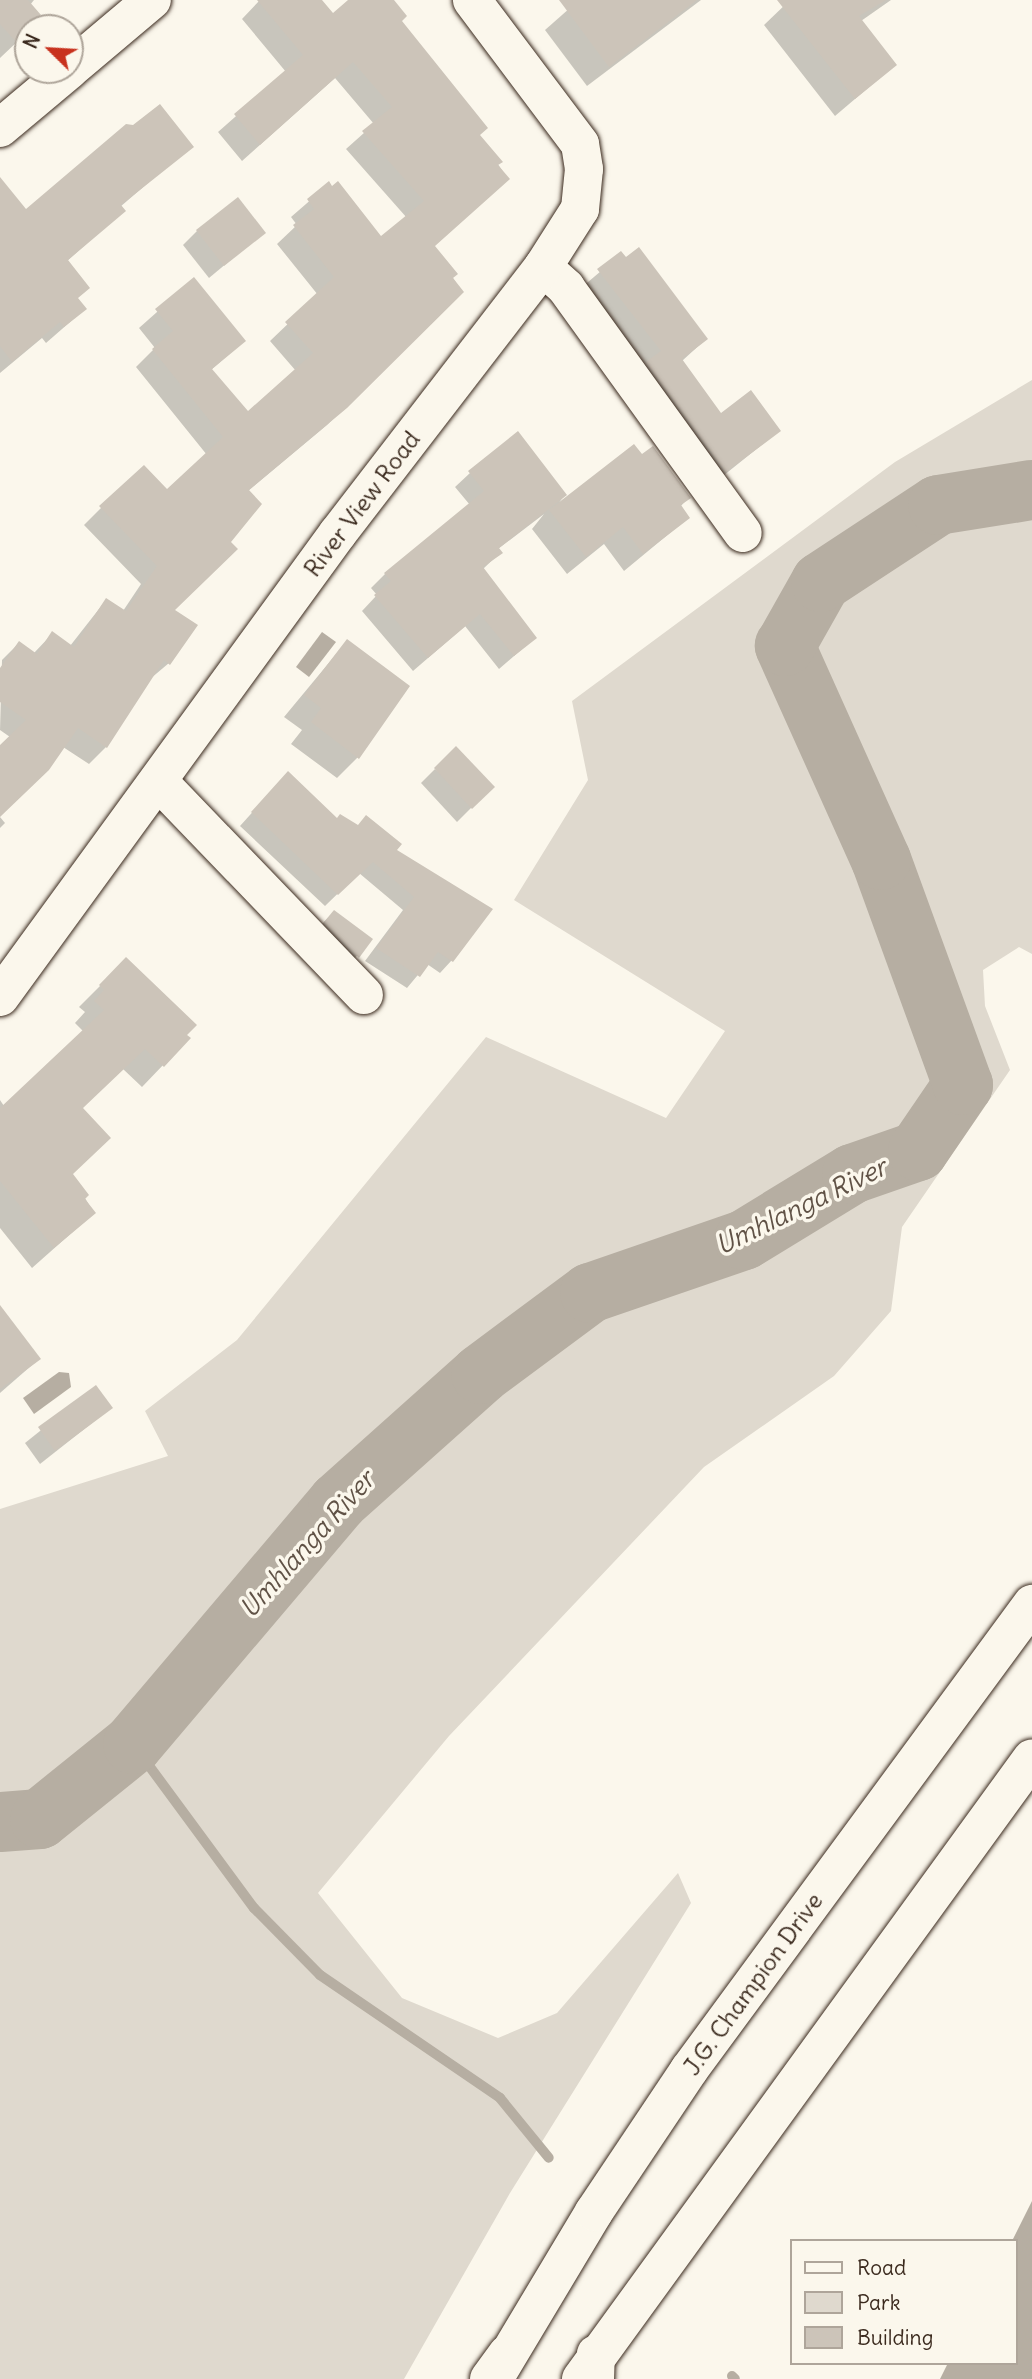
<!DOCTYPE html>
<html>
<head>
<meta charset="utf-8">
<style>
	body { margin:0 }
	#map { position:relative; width:1032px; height:2379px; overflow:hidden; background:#fbf7ec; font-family:Delius,sans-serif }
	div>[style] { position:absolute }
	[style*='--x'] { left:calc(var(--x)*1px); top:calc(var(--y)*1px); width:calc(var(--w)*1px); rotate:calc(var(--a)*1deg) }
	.green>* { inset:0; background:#dfd9ce }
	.water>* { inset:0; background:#b6aea2 }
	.shadow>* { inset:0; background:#0003 }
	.stream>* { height:10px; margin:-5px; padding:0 5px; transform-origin:5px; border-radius:5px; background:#b6aea2 }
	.river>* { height:60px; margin:-30px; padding:0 30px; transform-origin:30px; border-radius:30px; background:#b6aea2 }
	.building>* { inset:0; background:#ccc4b9 }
	.roads { filter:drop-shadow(0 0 2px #3b2a1e) drop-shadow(0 0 2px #3b2a1e) }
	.minor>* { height:38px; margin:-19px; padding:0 19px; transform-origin:19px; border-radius:19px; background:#fbf7ec }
	.major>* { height:38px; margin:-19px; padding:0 19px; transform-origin:19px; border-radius:19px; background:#fbf7ec }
	.highway>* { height:38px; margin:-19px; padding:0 19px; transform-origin:19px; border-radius:19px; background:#fbf7ec }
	span { translate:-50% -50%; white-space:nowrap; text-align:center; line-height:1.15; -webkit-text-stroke:7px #fbf7ec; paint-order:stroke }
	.street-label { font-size:24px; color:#3b2a1e }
	.water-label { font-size:26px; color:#605246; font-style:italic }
	.legend { position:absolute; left:790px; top:2239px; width:228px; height:126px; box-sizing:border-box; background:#fbf7ec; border:2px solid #aea59a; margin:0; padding:9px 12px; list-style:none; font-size:21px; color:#3b2a1e }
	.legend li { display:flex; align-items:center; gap:14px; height:35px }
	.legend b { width:35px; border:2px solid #aea59a }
	.north { position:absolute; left:14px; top:14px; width:70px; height:70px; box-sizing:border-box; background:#fbf7ec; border:2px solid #aea59a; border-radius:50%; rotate:294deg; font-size:19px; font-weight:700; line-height:28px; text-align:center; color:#3b2a1e }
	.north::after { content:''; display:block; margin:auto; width:24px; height:32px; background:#c8321e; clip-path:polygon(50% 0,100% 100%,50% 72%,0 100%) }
</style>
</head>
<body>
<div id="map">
	<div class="green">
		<i style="clip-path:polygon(1032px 380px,1032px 954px,1019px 947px,983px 970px,985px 1006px,1010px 1070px,902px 1227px,891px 1311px,834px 1376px,704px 1467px,449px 1736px,318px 1893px,402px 1998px,498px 2038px,557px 2013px,678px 1873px,691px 1903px,510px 2193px,404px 2379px,0 2379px,0 1509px,168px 1456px,145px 1411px,237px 1340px,486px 1037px,666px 1118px,725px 1031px,514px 900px,588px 780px,572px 701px,895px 462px)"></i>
	</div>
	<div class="water">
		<i style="clip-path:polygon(322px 632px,336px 642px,309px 677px,296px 667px)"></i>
		<i style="clip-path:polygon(59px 1372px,69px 1373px,71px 1387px,34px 1414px,23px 1398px)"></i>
		<i style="clip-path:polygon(1032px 2201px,1032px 2379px,940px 2379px,948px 2363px,1016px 2363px,1016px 2241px,1012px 2241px)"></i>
	</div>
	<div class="shadow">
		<i style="clip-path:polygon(0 0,34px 0,30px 5px,36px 24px,0 58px)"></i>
		<i style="clip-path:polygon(260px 0,320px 0,333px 15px,351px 0,392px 0,400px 21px,508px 179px,433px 247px,462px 292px,327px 425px,248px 491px,172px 610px,169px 663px,150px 679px,106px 747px,89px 764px,63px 747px,0 816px,0 747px,10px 737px,0 730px,2px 660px,19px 643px,34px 653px,52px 634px,70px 646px,106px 600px,123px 611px,141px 584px,84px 525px,101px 508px,167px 492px,207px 455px,136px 367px,155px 348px,139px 328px,193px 280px,244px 341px,211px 370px,248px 413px,296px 371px,270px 341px,318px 295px,277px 244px,297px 225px,291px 217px,329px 184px,381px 239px,407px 218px,346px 149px,374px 124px,335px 78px,242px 161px,218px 132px,286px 72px,242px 19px)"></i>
		<i style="clip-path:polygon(579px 0,701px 0,587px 86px,545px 30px)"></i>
		<i style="clip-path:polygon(790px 0,891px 0,861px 21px,895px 65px,835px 116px,764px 25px)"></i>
		<i style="clip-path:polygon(191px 146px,120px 207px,123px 211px,66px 262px,76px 299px,85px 309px,46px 343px,42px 338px,0 373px,0 187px,26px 211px)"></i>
		<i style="clip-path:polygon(197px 231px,263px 233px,209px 278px,183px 245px)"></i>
		<i style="clip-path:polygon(621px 254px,706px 339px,682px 361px,720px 415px,779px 431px,708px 488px,581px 288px)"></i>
		<i style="clip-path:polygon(470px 473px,565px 494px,557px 506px,688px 498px,680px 507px,688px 518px,624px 571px,604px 544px,567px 574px,532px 529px,544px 514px,498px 549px,501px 552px,483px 569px,535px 638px,499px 669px,465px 626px,413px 671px,362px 611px,377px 595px,371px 588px,385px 574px,470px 505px,455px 487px)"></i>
		<i style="clip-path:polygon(347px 641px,358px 757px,337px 778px,291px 744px,302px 730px,284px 717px)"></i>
		<i style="clip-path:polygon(435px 769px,478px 801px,457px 822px,421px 783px)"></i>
		<i style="clip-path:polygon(276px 786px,394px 850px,452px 960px,440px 973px,427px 964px,407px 988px,365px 961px,403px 910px,359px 873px,325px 906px,240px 826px)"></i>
		<i style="clip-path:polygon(0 817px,5px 823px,0 828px)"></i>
		<i style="clip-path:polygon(334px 912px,371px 939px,344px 971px,320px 926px)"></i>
		<i style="clip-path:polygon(126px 960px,189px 1038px,142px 1087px,123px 1069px,81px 1108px,71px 1175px,94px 1213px,32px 1268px,0 1228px,0 1100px,4px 1106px,84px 1032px,75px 1023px,85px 1012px,79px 1007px)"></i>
		<i style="clip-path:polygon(0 1308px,39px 1359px,0 1393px)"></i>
		<i style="clip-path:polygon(95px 1387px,111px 1408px,40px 1464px,25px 1443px)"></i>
	</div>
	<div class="stream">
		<i style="--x:133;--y:1744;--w:204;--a:53.6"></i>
		<i style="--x:254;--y:1908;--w:94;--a:45.4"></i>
		<i style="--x:320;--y:1975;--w:218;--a:34.3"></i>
		<i style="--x:500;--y:2098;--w:77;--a:50.8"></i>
		<i style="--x:732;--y:2376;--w:4;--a:45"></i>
	</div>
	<div class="river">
		<i style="--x:0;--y:1822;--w:40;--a:-4.3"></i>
		<i style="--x:40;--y:1819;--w:119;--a:-38.9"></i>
		<i style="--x:133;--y:1744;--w:317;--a:-49.7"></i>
		<i style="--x:338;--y:1502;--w:192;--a:-41.8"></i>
		<i style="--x:481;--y:1374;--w:136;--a:-36.6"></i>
		<i style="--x:590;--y:1293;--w:163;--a:-19"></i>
		<i style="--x:744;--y:1240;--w:127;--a:-31.4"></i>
		<i style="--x:852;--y:1174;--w:70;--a:-19.2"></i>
		<i style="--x:918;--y:1151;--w:80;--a:-55.7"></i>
		<i style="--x:963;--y:1085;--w:239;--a:-110"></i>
		<i style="--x:881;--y:860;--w:235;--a:-114.2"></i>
		<i style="--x:785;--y:646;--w:73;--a:-60.6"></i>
		<i style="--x:821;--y:582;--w:140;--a:-33.3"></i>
		<i style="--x:938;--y:505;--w:95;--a:-9.1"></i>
	</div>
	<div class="building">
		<i style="clip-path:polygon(0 0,28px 0,41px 15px,35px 20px,38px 24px,28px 28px,17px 43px,0 24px)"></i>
		<i style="clip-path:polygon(257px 0,322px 0,333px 13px,348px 0,394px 0,407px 16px,402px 21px,488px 128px,480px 135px,503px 162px,498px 165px,510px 179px,435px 246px,458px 274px,453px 278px,464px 292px,347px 408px,249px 490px,262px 504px,231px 542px,238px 549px,175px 610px,198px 625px,170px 665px,164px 660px,107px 748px,78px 728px,49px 770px,0 817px,0 745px,26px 720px,0 702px,0 668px,19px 641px,37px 654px,52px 631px,74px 647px,106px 598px,126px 611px,157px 566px,99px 506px,144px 465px,167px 489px,223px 437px,152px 349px,173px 331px,155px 309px,194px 277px,246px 341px,212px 369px,248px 411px,313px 353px,285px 322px,334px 277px,293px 225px,314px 209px,307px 199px,329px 181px,332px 186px,338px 181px,381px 236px,424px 201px,362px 131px,392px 107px,353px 62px,260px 145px,234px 114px,303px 55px)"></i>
		<i style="clip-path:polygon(559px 0,697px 0,609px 67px)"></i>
		<i style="clip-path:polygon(777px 0,886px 0,859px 16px,897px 65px,855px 99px)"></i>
		<i style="clip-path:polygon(160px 104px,194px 147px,121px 205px,126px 211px,68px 260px,90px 288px,78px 298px,87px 309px,64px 327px,60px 322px,12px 362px,0 346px,0 177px,26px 209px,126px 124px,133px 125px)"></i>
		<i style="clip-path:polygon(238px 197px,266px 233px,224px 266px,196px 230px)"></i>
		<i style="clip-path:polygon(639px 247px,708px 339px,682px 359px,721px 413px,751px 390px,781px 431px,726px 472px,646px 362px,661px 351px,597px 269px,621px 251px,626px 257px)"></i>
		<i style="clip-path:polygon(518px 431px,567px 495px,499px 548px,503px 553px,483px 567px,537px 638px,514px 656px,480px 614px,428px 658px,374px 595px,391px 581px,384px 573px,484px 491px,468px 471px)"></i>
		<i style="clip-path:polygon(634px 444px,642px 454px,653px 446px,691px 498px,681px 505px,690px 518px,643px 554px,623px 527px,586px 557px,549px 510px)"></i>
		<i style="clip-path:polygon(347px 639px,410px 686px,359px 759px,311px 722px,321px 708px,304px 695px)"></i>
		<i style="clip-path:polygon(456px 746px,495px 787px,472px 809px,434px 768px)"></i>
		<i style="clip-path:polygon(288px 771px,337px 818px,340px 814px,358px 825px,366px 815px,402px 844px,397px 850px,493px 909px,453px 962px,438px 952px,420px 977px,376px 948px,414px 897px,373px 862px,338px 895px,251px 812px)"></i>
		<i style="clip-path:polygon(334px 910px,373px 939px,359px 958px,324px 922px)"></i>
		<i style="clip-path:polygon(126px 957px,197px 1025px,187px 1035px,191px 1038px,164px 1067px,145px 1049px,83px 1108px,111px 1138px,73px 1174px,89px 1195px,85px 1199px,96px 1213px,54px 1248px,0 1181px,0 1108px,104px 1010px,94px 1001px,104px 990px,99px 985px)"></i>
		<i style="clip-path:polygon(0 1305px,41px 1359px,0 1389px)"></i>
		<i style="clip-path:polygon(96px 1385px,113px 1408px,55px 1451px,38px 1427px)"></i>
	</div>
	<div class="roads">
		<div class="minor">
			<i style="--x:70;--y:69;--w:107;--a:-40.1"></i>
			<i style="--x:0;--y:128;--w:90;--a:-40"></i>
			<i style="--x:543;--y:267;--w:31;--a:42"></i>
			<i style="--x:566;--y:288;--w:302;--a:54.2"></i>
			<i style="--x:158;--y:781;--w:297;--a:46.1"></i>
			<i style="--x:0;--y:997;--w:574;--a:-53.93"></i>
			<i style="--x:338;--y:533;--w:336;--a:-52.4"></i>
			<i style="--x:543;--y:267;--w:69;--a:-57.5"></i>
			<i style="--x:580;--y:209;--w:40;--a:-84.3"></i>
			<i style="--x:584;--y:169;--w:25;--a:-99"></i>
			<i style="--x:580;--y:144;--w:180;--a:-126.9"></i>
			<i style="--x:494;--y:2379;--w:195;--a:-59.1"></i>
			<i style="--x:594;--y:2212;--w:171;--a:-56.2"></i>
			<i style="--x:689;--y:2070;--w:579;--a:-53.65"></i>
			<i style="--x:581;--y:2379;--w:767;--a:-54.01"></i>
		</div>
		<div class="major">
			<i style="--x:489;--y:2379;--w:31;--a:-54"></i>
		</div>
		<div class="highway">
			<i style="--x:595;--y:2379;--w:25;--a:-88"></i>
		</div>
	</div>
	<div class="street-label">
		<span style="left:362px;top:504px;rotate:-53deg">River View Road</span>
		<span style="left:753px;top:1984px;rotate:-54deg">J.G. Champion Drive</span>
	</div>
	<div class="water-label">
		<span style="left:801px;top:1206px;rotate:-26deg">Umhlanga River</span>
		<span style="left:307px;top:1544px;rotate:-48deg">Umhlanga River</span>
	</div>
	<ul class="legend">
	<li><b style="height:9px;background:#fbf7ec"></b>Road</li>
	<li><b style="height:19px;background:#dfd9ce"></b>Park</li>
	<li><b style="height:19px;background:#ccc4b9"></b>Building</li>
	</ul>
	<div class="north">N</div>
</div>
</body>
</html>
